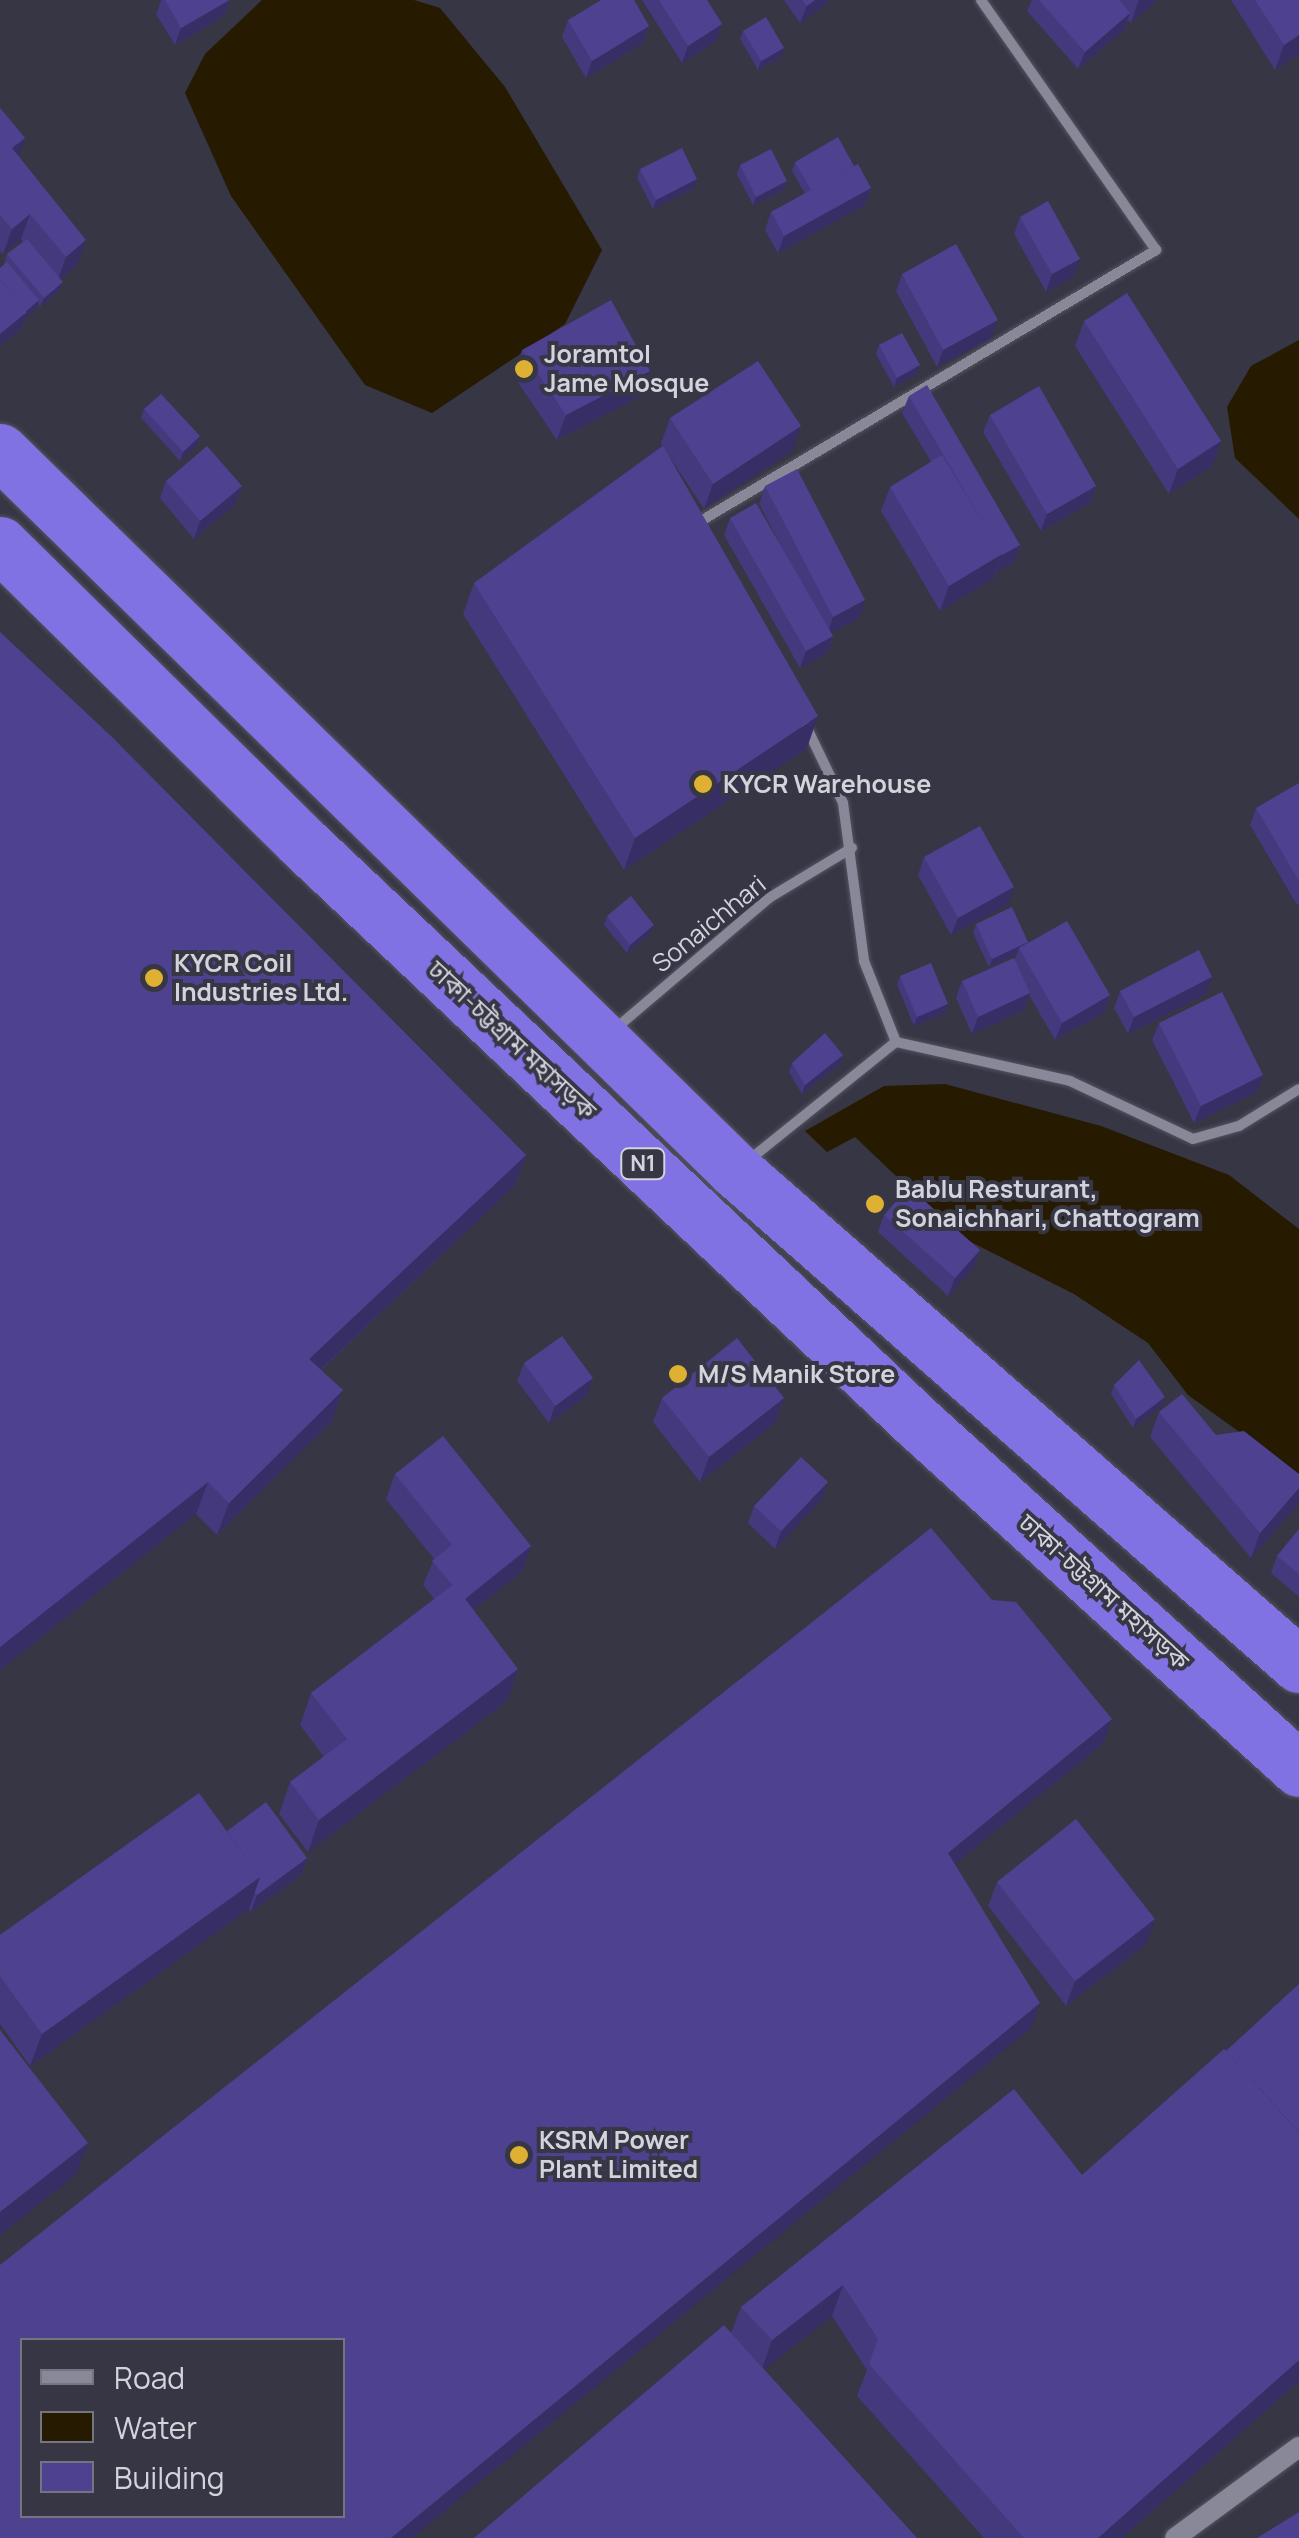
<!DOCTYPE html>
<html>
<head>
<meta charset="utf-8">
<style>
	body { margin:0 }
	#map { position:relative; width:1299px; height:2538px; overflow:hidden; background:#363644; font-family:Manrope,"Noto Sans Bengali",sans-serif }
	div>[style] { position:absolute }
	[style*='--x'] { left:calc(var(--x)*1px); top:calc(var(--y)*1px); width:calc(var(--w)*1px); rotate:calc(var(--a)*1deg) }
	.water>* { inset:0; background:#261a00 }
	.roads { filter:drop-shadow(0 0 2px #545460) drop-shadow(0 0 2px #545460) }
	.street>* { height:10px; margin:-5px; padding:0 5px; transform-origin:5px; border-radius:5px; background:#889 }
	.secondary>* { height:20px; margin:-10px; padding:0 10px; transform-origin:10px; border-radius:10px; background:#889 }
	.highway>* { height:55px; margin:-27.5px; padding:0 27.5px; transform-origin:27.5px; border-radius:27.5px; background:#8172e4 }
	.wall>* { inset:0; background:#43397c }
	.shaded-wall>* { inset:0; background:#372e65 }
	.building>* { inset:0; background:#4e4290 }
	.dots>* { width:28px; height:28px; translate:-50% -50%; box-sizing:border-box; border:5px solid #363644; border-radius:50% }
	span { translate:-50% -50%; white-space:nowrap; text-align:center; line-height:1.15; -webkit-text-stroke:8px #363644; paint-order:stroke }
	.shield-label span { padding:2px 8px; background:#363644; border:2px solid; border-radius:8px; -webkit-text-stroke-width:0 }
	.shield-label { font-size:22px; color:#d3d3dc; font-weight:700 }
	.poi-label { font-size:25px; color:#d3d3dc; font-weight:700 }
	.left { translate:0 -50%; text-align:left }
	.street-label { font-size:25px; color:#d3d3dc }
	.legend { position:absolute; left:20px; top:2338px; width:325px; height:180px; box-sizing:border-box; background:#363644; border:2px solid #757581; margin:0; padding:12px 18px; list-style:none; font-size:30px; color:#d3d3dc }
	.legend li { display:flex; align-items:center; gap:20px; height:50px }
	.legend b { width:50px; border:2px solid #757581 }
</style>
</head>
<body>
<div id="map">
	<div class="water">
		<i style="clip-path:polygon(262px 0,414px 0,440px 8px,505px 87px,602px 250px,565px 324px,432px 413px,365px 385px,231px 196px,185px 93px,205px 54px)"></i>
		<i style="clip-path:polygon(1299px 340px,1299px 519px,1235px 458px,1227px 407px,1251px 366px)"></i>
		<i style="clip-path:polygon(945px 1084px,1101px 1126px,1229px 1175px,1299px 1229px,1299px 1496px,1270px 1454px,1188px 1395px,1148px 1343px,1074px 1294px,959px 1236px,855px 1137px,827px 1152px,805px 1131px,884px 1086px)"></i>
	</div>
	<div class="roads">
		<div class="street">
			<i style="--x:694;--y:525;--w:538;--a:-30.76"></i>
			<i style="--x:1156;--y:250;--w:305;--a:-125"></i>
			<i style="--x:806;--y:726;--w:85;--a:64.3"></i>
			<i style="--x:843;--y:803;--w:159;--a:82.4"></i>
			<i style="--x:864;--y:961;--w:87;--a:68.4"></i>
			<i style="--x:896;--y:1042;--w:178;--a:12.6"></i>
			<i style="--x:1070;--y:1081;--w:136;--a:25.2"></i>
			<i style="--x:1193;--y:1139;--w:48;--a:-15.8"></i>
			<i style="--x:1239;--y:1126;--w:70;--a:-31.7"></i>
			<i style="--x:615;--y:1029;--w:202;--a:-40.4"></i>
			<i style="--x:769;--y:898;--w:97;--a:-31.1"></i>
			<i style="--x:749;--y:1160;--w:189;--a:-38.8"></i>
		</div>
		<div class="secondary">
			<i style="--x:1175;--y:2538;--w:154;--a:-36.3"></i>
		</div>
		<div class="highway">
			<i style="--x:0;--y:451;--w:1030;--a:44.37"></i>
			<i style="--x:736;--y:1171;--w:749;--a:41.27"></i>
			<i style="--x:0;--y:544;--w:424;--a:44.6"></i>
			<i style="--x:302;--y:842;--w:845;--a:43.32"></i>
			<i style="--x:917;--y:1422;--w:516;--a:42.25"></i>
		</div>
	</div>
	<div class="wall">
		<i style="clip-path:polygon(161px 0,230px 0,224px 16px,175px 45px,156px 14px)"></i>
		<i style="clip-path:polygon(642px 0,707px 0,722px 24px,716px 41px,682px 63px)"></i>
		<i style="clip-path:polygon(784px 0,828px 0,827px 4px,800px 23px)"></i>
		<i style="clip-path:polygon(1032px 0,1158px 0,1131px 23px,1128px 20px,1124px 30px,1078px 69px,1027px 11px)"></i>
		<i style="clip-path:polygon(1231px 0,1299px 0,1299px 54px,1275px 70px)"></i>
		<i style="clip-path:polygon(568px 20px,649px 26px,643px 43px,586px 78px,562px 37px)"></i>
		<i style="clip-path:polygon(743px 31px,781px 57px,758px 70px,740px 39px)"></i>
		<i style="clip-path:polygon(0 108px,25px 138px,18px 156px,77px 265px,60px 279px,59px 291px,40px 307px,38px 303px,36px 309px,25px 318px,21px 329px,4px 263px,7px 254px,23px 242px,21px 239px,3px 254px,0 251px)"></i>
		<i style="clip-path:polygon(795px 162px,854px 166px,871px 188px,865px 205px,778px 253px,765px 230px,771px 212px,805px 194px,792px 171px)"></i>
		<i style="clip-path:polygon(740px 165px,784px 190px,753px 205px,737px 174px)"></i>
		<i style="clip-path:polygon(640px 169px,694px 188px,653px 209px,637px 178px)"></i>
		<i style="clip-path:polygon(1020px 217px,1074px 276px,1046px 292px,1014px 234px)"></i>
		<i style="clip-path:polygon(902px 274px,991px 338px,937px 367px,896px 291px)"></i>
		<i style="clip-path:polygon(1084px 321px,1221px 441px,1212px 466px,1169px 494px,1075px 346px)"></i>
		<i style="clip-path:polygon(879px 345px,917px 374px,894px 387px,876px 354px)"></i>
		<i style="clip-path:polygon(522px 350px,650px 371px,640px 396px,557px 440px,513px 375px)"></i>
		<i style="clip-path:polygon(909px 396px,1020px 545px,1014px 562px,996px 572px,993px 579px,940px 611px,881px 511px,890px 487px,931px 462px,902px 413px)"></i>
		<i style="clip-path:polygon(144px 409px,200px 436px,197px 445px,180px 461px,141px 418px)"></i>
		<i style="clip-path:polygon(990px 415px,1096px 486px,1090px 503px,1041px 531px,983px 432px)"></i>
		<i style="clip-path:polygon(670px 418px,792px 451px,704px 509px,669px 456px,807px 748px,624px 870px,463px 614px,474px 583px,662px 446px,661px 443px)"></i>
		<i style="clip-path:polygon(166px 481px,242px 486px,235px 504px,194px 539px,160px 498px)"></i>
		<i style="clip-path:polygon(765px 486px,859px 618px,831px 633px,833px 636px,827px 653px,800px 668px,724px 535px,730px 518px,780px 544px,759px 504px)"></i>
		<i style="clip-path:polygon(0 632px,526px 1155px,514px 1186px,321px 1370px,343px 1390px,331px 1422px,217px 1535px,196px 1514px,0 1670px)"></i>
		<i style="clip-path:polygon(1299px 783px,1299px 904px,1297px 905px,1250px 825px,1256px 808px)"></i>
		<i style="clip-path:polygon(924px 857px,1008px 904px,951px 935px,918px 875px)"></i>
		<i style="clip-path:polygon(607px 916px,651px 933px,627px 953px,604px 925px)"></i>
		<i style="clip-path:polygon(976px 924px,1028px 942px,1110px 995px,1104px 1013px,1055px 1040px,1029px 995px,1024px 1010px,972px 1034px,956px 998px,962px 981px,1015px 959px,1017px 954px,989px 967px,973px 933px)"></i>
		<i style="clip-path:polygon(900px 976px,945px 1013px,914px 1026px,897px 985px)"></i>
		<i style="clip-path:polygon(1120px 991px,1206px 994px,1128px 1034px,1114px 1008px)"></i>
		<i style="clip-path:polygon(1159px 1023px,1257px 1092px,1194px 1123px,1152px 1040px)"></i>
		<i style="clip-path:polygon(843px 1055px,840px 1064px,802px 1094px,789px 1072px,792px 1063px)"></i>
		<i style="clip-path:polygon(884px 1215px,980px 1250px,974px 1267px,948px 1296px,878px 1232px)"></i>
		<i style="clip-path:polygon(524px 1363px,587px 1395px,549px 1423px,517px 1381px)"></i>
		<i style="clip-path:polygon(1114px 1385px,1162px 1406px,1133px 1428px,1111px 1394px)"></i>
		<i style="clip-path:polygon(662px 1398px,784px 1398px,775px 1423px,700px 1482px,653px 1422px)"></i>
		<i style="clip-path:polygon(1159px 1412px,1216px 1435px,1299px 1474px,1299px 1500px,1297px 1505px,1251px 1558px,1150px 1437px)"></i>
		<i style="clip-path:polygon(395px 1474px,531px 1546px,522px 1571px,473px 1610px,507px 1701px,308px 1852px,279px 1814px,290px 1782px,324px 1757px,300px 1725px,311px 1693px,434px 1599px,423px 1585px,434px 1559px,386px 1499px)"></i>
		<i style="clip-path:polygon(822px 1499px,775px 1549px,748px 1523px,754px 1506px)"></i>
		<i style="clip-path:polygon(1299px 1529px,1299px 1597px,1271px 1573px,1277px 1556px)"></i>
		<i style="clip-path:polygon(227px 1831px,307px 1858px,301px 1875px,251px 1912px,249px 1909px,30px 2066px,0 2024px,0 1935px)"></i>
		<i style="clip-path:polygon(997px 1882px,1146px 1944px,1066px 2006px,988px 1906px)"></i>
		<i style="clip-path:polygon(1299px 1984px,1299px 2381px,1122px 2538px,984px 2538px,857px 2396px,867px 2370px,832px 2316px,764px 2369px,731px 2333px,741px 2307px,1082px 2175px,1226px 2051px)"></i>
	</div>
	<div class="shaded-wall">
		<i style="clip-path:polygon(230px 0,224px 16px,175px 45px,181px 28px)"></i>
		<i style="clip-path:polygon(815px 0,828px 0,827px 4px,800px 23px,807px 6px)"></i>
		<i style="clip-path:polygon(1139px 0,1158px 0,1131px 23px)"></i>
		<i style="clip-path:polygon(1130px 13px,1124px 30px,1078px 69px,1085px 52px)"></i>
		<i style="clip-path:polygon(722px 24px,716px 41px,682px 63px,688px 46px)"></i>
		<i style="clip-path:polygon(649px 26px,643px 43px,586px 78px,592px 61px)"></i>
		<i style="clip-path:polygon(1299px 35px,1299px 54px,1275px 70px,1284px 45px)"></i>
		<i style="clip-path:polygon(784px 48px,781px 57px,758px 70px,761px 61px)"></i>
		<i style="clip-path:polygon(25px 138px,16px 163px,12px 148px)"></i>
		<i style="clip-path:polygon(697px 179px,694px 188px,653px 209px,656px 200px)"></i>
		<i style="clip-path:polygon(787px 181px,784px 190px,753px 205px,756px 197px)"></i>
		<i style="clip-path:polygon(871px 188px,865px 205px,778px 253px,784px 236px)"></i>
		<i style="clip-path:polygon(30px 214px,21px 239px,3px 254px,12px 229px)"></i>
		<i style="clip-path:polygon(86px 240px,77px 265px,57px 282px,66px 257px)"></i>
		<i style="clip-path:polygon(1080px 259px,1074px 276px,1046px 292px,1052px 274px)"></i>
		<i style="clip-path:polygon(63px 282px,59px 291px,40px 307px,44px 298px)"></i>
		<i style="clip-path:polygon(39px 300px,36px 309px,25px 318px,21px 329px,0 346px,0 334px)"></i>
		<i style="clip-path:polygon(998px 320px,991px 338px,937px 367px,943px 350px)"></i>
		<i style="clip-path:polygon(920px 365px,917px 374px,894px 387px,897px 378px)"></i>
		<i style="clip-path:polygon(650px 371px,640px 396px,557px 440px,566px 415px)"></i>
		<i style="clip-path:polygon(801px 426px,792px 451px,704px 509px,713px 484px)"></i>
		<i style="clip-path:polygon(200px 436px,197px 445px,180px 461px,183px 452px)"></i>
		<i style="clip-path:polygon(1221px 441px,1212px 466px,1169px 494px,1178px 469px)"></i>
		<i style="clip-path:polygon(242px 486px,235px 504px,194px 539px,200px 521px)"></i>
		<i style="clip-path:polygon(1096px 486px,1090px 503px,1041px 531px,1047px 514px)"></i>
		<i style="clip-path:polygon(1020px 545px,1014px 562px,996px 572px,1002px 555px)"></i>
		<i style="clip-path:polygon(1002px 554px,993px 579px,940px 611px,949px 586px)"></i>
		<i style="clip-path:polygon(865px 600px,859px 618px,827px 635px,833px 617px)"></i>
		<i style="clip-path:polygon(833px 636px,827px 653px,800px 668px,806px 651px)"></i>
		<i style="clip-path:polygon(818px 716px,807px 748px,624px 870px,635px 838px)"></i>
		<i style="clip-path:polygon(1014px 887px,1008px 904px,951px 935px,958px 918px)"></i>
		<i style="clip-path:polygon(654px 925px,651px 933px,627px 953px,630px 945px)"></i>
		<i style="clip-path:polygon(1028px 942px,1019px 948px,1017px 954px,989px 967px,992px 959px)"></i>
		<i style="clip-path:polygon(1212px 977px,1206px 994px,1128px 1034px,1134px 1017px)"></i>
		<i style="clip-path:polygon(1030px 993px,1024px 1010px,972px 1034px,978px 1017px)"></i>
		<i style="clip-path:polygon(1110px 995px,1104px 1013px,1055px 1040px,1062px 1023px)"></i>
		<i style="clip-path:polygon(948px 1004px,945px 1013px,914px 1026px,917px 1017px)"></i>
		<i style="clip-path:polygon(843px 1055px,840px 1064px,802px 1094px,805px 1085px)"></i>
		<i style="clip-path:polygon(1263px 1075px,1257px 1092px,1194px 1123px,1201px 1106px)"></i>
		<i style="clip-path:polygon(526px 1155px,514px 1186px,298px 1391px,309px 1359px)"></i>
		<i style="clip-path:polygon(980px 1250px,974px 1267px,948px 1296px,955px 1278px)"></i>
		<i style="clip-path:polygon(593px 1378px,587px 1395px,549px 1423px,555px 1406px)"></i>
		<i style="clip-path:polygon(343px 1390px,331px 1422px,217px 1535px,229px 1503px)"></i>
		<i style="clip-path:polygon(1165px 1397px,1162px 1406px,1133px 1428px,1136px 1419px)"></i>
		<i style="clip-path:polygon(784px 1398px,775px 1423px,700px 1482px,709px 1457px)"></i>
		<i style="clip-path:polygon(208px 1482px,196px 1514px,0 1670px,0 1647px)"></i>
		<i style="clip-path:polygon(828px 1482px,822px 1499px,775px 1549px,781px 1531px)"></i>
		<i style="clip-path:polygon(1299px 1488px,1299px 1500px,1297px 1505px,1251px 1558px,1260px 1533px)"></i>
		<i style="clip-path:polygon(531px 1546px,522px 1571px,454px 1625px,463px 1600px)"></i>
		<i style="clip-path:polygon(518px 1669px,507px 1701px,308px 1852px,319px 1820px)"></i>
		<i style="clip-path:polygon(1112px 1719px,1103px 1744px,939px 1877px,948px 1853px)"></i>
		<i style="clip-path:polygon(307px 1858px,301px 1875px,251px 1912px,257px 1895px)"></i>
		<i style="clip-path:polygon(260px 1877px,249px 1909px,30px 2066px,42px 2034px)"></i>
		<i style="clip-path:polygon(1155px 1919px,1146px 1944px,1066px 2006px,1075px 1981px)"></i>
		<i style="clip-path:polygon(1040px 2003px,1031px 2028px,412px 2538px,391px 2538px)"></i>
		<i style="clip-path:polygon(88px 2143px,76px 2175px,0 2235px,0 2212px)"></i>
		<i style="clip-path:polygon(843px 2285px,832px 2316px,761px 2372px,772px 2340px)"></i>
		<i style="clip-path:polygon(1299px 2360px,1299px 2381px,1122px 2538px,1098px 2538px)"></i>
	</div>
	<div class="building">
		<i style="clip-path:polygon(165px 0,229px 0,181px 28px)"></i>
		<i style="clip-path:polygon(601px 0,634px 0,649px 26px,592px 61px,568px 20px)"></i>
		<i style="clip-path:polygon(659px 0,707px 0,722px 24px,688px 46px)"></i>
		<i style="clip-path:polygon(802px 0,815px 0,807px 6px)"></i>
		<i style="clip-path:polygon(1039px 0,1119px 0,1130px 13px,1085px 52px)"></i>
		<i style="clip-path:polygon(1255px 0,1299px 0,1299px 35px,1284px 45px)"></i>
		<i style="clip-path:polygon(766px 17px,784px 48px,761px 61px,743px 31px)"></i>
		<i style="clip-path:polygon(0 108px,25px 138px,12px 148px,86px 240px,66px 257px,30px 214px,12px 229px,0 215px)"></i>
		<i style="clip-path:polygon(838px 137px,854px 166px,811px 190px,795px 162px)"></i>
		<i style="clip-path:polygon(682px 148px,697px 179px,656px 200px,640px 169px)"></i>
		<i style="clip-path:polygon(771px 149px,787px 181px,756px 197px,740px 165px)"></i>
		<i style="clip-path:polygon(858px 164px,871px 188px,784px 236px,771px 212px)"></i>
		<i style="clip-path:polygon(1048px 201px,1080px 259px,1052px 274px,1020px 217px)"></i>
		<i style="clip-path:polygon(27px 239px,63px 282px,44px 298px,7px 254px)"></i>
		<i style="clip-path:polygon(956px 244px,998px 320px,943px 350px,902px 274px)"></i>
		<i style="clip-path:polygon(7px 262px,39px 300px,26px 311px,0 279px,0 268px)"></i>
		<i style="clip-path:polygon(0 279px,27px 312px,0 334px)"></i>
		<i style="clip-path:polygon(1127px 293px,1221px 441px,1178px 469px,1084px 321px)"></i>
		<i style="clip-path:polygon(611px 300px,650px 371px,566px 415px,522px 350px)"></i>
		<i style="clip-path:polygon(902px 333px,920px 365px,897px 378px,879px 345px)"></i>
		<i style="clip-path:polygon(758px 361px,801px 426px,713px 484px,670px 418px)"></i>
		<i style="clip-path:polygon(927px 385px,1020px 545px,1002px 555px,909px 396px)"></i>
		<i style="clip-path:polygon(1039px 386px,1096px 486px,1047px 514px,990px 415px)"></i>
		<i style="clip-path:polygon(161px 394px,200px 436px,183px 452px,144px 409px)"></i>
		<i style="clip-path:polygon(207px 446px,242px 486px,200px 521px,166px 481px)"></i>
		<i style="clip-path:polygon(663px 446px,818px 716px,635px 838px,474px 583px)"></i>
		<i style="clip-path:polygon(942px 455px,1002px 554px,949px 586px,890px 487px)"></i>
		<i style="clip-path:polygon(797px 469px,865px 600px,833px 617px,765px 486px)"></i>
		<i style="clip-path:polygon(756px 503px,833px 636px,806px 651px,730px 518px)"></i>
		<i style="clip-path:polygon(0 632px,112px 737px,526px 1155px,309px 1359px,343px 1390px,229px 1503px,208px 1482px,0 1647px)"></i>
		<i style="clip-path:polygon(1299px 783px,1299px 881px,1256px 808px)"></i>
		<i style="clip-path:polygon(980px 826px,1014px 887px,958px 918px,924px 857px)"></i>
		<i style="clip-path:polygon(631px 896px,654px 925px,630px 945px,607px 916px)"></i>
		<i style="clip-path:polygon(1012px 907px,1028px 942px,992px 959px,976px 924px)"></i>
		<i style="clip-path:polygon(1067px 921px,1110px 995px,1062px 1023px,1019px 948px)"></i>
		<i style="clip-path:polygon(1199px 950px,1212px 977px,1134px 1017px,1120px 991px)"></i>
		<i style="clip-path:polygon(1014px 958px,1030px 993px,978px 1017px,962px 981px)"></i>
		<i style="clip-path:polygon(931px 963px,948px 1004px,917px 1017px,900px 976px)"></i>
		<i style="clip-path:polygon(1222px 992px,1263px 1075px,1201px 1106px,1159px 1023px)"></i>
		<i style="clip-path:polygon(825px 1033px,843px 1055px,805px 1085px,792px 1063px)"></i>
		<i style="clip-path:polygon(909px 1187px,980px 1250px,955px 1278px,884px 1215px)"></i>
		<i style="clip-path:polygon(562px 1336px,593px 1378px,555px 1406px,524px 1363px)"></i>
		<i style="clip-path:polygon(737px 1338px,784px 1398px,709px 1457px,662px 1398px)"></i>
		<i style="clip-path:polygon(1139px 1360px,1165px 1397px,1136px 1419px,1114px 1385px)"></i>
		<i style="clip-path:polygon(1182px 1394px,1216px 1435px,1244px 1431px,1299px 1474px,1299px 1488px,1260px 1533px,1159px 1412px)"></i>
		<i style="clip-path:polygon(443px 1436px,531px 1546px,465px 1599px,432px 1561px,452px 1545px,395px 1474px)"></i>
		<i style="clip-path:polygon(801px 1457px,828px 1482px,781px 1531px,754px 1506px)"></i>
		<i style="clip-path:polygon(evenodd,931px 1528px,992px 1600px,1016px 1602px,1112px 1719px,948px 1853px,1040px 2003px,391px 2538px,0 2538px,0 2265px,931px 1528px,22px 2340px,342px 2340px,342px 2516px,22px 2516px,22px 2340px)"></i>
		<i style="clip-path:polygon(1299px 1529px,1299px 1574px,1277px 1556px)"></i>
		<i style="clip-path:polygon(454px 1584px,518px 1669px,319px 1820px,290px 1782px,347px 1739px,311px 1693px)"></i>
		<i style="clip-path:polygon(199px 1793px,260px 1877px,42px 2034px,0 1976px,0 1935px)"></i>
		<i style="clip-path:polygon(266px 1802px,307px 1858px,257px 1895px,255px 1892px,260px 1877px,227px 1831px)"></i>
		<i style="clip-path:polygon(1076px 1819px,1155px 1919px,1075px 1981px,997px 1882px)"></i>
		<i style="clip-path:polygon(1299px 1984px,1299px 2132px,1226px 2051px)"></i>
		<i style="clip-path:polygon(0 2030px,88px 2143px,0 2212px)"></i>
		<i style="clip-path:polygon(1224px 2049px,1299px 2133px,1299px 2360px,1098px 2538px,1024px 2538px,869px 2364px,878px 2339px,843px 2285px,772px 2340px,741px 2307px,1014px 2089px,1082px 2175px)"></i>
		<i style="clip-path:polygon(724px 2325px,917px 2538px,474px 2538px)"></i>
		<i style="clip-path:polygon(1299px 2512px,1299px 2538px,1257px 2538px)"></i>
	</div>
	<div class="dots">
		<i style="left:524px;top:369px;background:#dfb133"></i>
		<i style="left:703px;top:784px;background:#dfb133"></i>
		<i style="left:154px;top:978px;background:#dfb133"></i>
		<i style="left:875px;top:1204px;background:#dfb133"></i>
		<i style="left:678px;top:1374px;background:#dfb133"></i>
		<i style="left:519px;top:2155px;background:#dfb133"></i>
	</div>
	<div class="shield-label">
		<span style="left:643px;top:1164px">N1</span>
	</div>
	<div class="poi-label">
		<span class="left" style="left:544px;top:369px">Joramtol<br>Jame Mosque</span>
		<span class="left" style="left:723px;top:784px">KYCR Warehouse</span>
		<span class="left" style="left:174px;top:978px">KYCR Coil<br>Industries Ltd.</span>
		<span class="left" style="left:895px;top:1204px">Bablu Resturant,<br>Sonaichhari, Chattogram</span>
		<span class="left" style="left:698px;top:1374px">M/S Manik Store</span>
		<span class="left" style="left:539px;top:2155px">KSRM Power<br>Plant Limited</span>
	</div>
	<div class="street-label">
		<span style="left:709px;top:924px;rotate:-39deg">Sonaichhari</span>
		<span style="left:512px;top:1040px;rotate:43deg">ঢাকা-চট্টগ্রাম মহাসড়ক</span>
		<span style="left:1104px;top:1592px;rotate:42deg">ঢাকা-চট্টগ্রাম মহাসড়ক</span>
	</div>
	<ul class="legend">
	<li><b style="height:12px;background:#889"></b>Road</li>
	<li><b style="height:28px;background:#261a00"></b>Water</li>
	<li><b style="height:28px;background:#4e4290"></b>Building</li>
	</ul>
</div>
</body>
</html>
